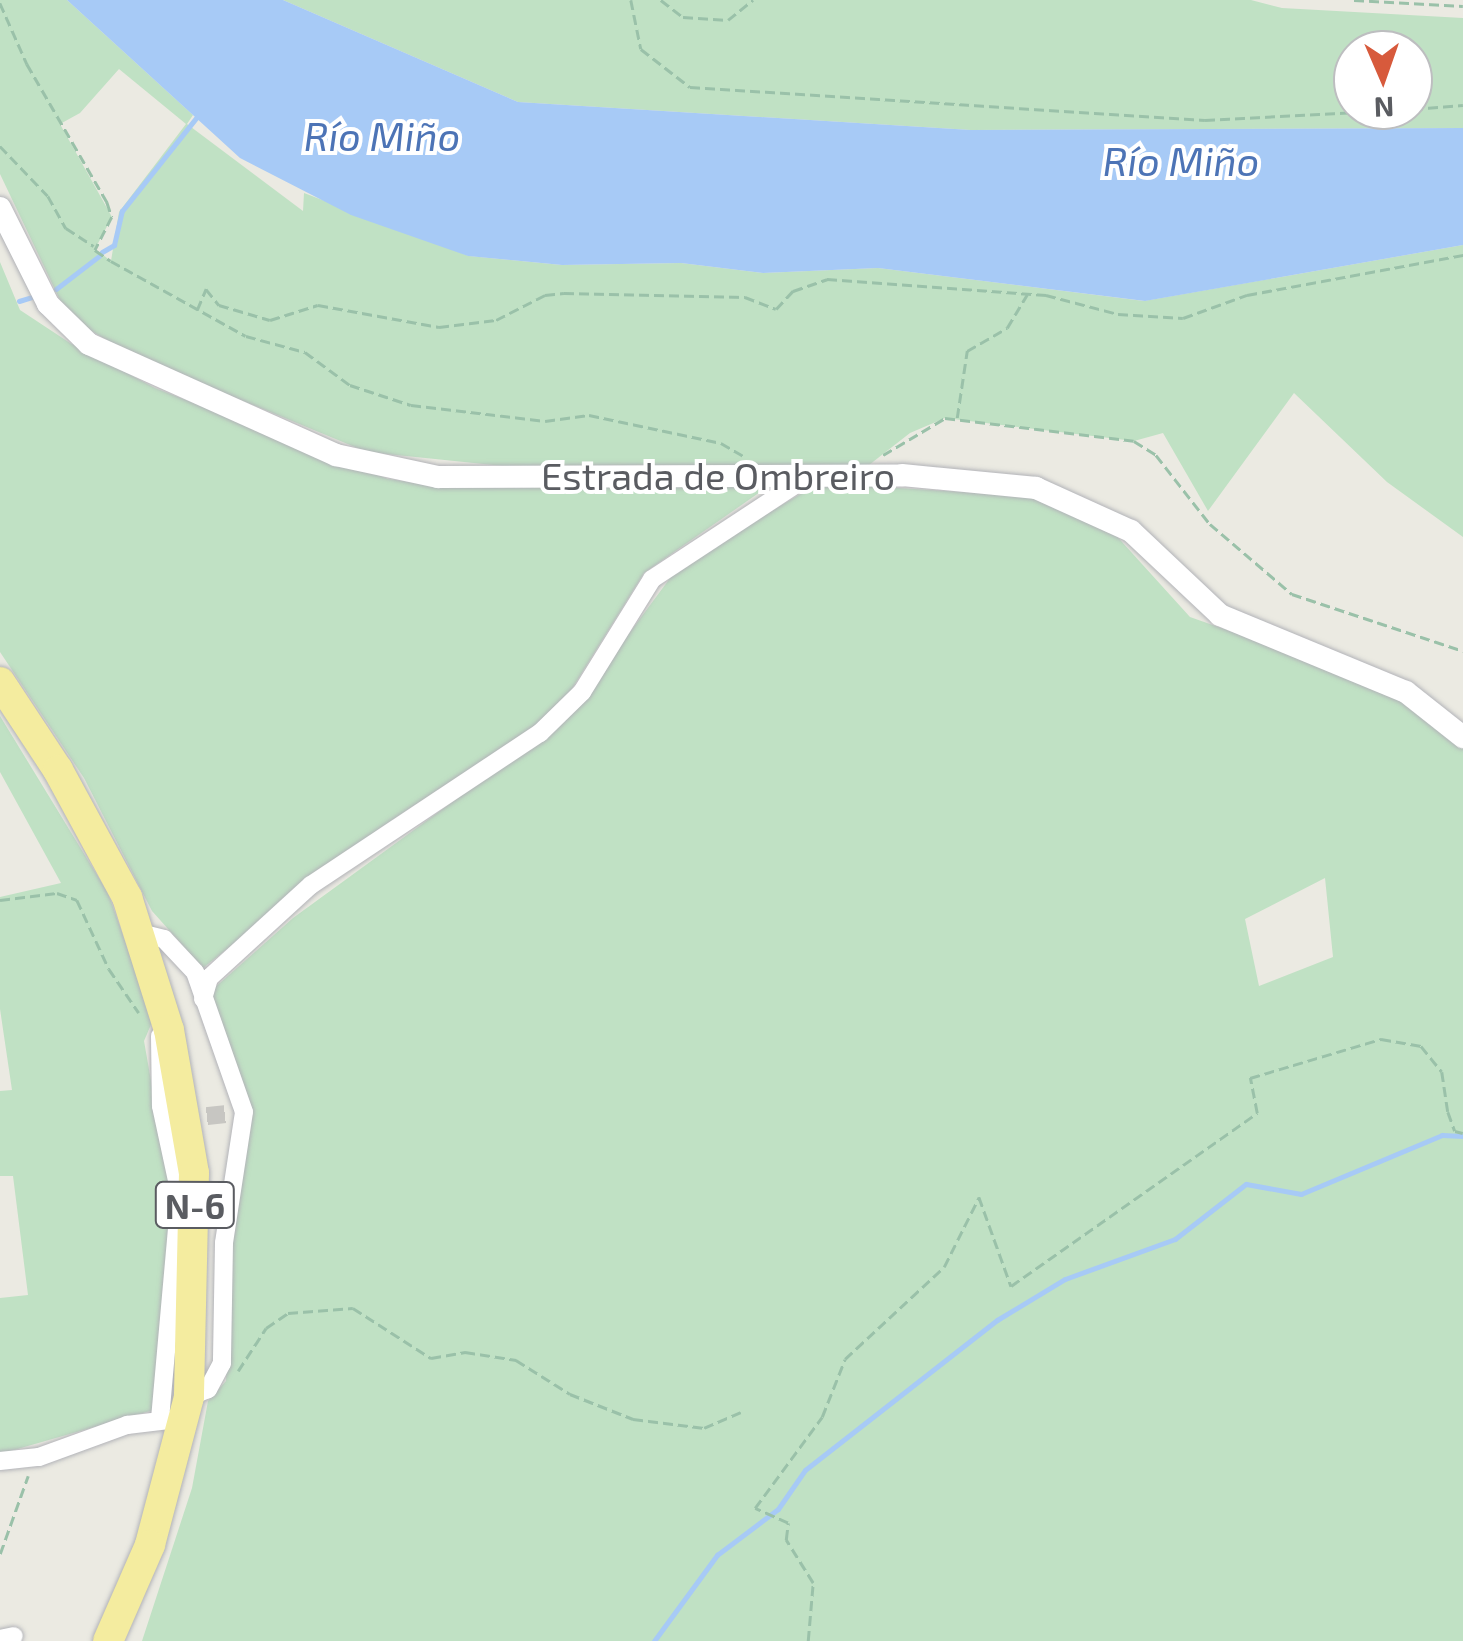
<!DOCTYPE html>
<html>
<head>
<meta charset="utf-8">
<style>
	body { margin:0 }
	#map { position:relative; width:1463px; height:1641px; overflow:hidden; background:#ebeae2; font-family:"Exo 2",sans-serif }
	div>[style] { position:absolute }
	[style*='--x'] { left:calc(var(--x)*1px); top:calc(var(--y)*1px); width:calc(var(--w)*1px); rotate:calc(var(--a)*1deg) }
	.green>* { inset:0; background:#c0e1c4 }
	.water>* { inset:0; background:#a7caf6 }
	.stream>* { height:5px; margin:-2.5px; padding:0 2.5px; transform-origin:2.5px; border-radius:2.5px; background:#a7caf6 }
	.minor-tunnel>* { height:18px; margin-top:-9px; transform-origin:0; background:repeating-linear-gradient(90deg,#c7c6c2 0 18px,transparent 0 27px) }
	.path>* { height:2.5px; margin-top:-1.25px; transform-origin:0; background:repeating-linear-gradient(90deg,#9ac1a9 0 10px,transparent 0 15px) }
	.roads { filter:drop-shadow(0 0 2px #b2b3b8) drop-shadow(0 0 2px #b2b3b8) }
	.minor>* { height:18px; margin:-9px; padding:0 9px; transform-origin:9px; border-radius:9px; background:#fff }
	.tertiary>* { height:22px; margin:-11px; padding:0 11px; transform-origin:11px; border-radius:11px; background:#fff }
	.trunk>* { height:30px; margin:-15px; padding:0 15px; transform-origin:15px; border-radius:15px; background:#f4ec9f }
	span { translate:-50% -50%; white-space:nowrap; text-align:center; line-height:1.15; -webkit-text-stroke:8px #fff; paint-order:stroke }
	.shield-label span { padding:2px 8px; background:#fff; border:2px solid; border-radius:8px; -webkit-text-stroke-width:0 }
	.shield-label { font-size:35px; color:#5a5c61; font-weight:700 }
	.street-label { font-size:38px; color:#5a5c61 }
	.water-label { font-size:40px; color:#4d74b6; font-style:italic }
	.north { position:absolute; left:1333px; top:30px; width:100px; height:100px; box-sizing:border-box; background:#fff; border:2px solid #bdbec0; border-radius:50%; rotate:178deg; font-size:28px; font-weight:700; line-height:40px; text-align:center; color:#5a5c61 }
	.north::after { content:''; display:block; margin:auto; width:35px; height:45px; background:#d75a3c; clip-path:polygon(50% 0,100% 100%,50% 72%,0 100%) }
</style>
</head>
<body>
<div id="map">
	<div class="green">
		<i style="clip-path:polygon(evenodd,0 0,67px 0,193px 115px,187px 124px,303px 211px,304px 193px,469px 256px,562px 265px,681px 263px,763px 273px,878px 268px,1144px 301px,1463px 245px,1463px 537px,1387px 482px,1294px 393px,1208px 511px,1163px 433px,1134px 441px,945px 418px,910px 433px,869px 465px,503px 466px,367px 452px,132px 355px,90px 330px,60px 300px,0 174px,0 0,119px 69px,186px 124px,119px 212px,111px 261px,95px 249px,112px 217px,60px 124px,80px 113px,119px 69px)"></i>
		<i style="clip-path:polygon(evenodd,283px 0,1251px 0,1282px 8px,1463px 18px,1463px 128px,971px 130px,518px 102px,283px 0,1353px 50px,1413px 50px,1413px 110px,1353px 110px,1353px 50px)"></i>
		<i style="clip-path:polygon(0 262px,20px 310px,70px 343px,155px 388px,388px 479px,432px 485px,776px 481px,644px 573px,570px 692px,533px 727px,380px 828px,203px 968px,152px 911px,84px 778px,0 652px)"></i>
		<i style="clip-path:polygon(evenodd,819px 483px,1028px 496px,1113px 532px,1190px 617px,1376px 683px,1463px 745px,1463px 1641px,142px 1641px,192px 1488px,208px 1401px,226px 1381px,230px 1247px,248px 1129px,212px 1013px,212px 990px,293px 918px,565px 720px,679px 566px,819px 483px,1325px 878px,1333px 957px,1259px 986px,1245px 919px,1325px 878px)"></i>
		<i style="clip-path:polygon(0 716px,108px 893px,153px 1020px,144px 1041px,175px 1217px,157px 1409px,0 1454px,0 1298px,28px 1295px,13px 1176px,0 1176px,0 1091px,12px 1090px,0 1009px,0 897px,61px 883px,0 772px)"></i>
	</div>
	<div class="water">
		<i style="clip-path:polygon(67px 0,283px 0,518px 102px,971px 130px,1463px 128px,1463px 245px,1145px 301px,878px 268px,763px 273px,681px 263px,562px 265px,468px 256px,351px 215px,240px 158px)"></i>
	</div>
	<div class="stream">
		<i style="--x:102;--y:252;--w:14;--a:-30"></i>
		<i style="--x:114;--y:245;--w:35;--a:-77"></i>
		<i style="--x:122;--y:211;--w:119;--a:-51.5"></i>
		<i style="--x:56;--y:289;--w:54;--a:-37.5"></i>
		<i style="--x:19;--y:301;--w:14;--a:-17"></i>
		<i style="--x:654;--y:1641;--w:107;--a:-53.8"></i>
		<i style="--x:717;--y:1555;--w:76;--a:-37"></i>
		<i style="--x:778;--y:1509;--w:47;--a:-55.3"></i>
		<i style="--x:805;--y:1470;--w:244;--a:-38"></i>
		<i style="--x:997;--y:1320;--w:79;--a:-31.1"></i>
		<i style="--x:1065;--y:1279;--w:117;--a:-20"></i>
		<i style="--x:1175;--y:1239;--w:90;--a:-37.8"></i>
		<i style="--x:1246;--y:1184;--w:56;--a:10.3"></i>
		<i style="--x:1301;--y:1194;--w:153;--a:-22.7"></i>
		<i style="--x:1442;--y:1135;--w:21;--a:3"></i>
	</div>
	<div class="minor-tunnel">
		<i style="--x:180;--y:1119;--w:64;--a:-6.2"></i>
	</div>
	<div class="path">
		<i style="--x:631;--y:0;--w:50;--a:78.5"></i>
		<i style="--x:641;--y:49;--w:62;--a:37.8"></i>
		<i style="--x:690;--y:87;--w:516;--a:3.67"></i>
		<i style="--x:1205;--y:120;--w:193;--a:-3"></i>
		<i style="--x:661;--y:0;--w:28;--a:38"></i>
		<i style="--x:683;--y:17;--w:45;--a:3.8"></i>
		<i style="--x:728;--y:20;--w:32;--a:-39"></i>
		<i style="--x:1354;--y:0;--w:109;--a:3.2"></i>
		<i style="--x:0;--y:3;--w:67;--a:66.1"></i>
		<i style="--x:27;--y:64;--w:160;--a:59.9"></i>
		<i style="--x:107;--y:202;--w:16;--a:72"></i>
		<i style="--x:112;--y:217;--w:37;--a:117"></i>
		<i style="--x:95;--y:250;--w:19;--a:35"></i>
		<i style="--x:111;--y:261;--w:154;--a:29.1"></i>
		<i style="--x:246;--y:336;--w:61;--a:15.2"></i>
		<i style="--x:305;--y:352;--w:56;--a:36.3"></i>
		<i style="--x:350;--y:385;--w:64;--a:18.2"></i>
		<i style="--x:411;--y:405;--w:135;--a:6.8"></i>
		<i style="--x:545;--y:421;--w:44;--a:-7.8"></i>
		<i style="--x:589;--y:415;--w:135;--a:12"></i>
		<i style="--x:721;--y:443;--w:28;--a:30"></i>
		<i style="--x:1413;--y:109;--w:50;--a:-4.6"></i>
		<i style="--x:0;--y:146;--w:69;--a:46.2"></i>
		<i style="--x:48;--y:196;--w:37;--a:61"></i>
		<i style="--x:66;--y:228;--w:33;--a:33"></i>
		<i style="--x:197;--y:310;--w:23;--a:-67"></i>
		<i style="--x:206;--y:289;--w:21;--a:51"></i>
		<i style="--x:219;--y:305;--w:53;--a:16.4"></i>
		<i style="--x:270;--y:320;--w:50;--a:-17.4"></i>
		<i style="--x:318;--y:305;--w:123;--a:10.3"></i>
		<i style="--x:439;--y:327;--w:57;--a:-7"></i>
		<i style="--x:496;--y:320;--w:55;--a:-27"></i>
		<i style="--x:545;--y:295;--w:19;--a:-6"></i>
		<i style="--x:564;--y:293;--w:181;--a:1.3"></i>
		<i style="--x:745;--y:297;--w:33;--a:21"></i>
		<i style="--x:776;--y:309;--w:25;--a:-47"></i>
		<i style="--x:793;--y:291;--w:36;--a:-19"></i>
		<i style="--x:827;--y:279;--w:220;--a:4.2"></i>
		<i style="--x:1046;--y:295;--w:74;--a:14.8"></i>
		<i style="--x:1118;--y:314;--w:65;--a:3.5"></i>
		<i style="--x:1183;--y:318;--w:68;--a:-19.8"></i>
		<i style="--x:1247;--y:295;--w:220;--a:-10.5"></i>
		<i style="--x:957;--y:418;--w:68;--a:-81.5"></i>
		<i style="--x:967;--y:351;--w:46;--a:-29.9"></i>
		<i style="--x:1007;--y:328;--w:39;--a:-59"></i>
		<i style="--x:883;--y:455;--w:72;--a:-30.8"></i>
		<i style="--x:945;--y:418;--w:190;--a:6.9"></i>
		<i style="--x:1134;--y:441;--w:26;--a:32"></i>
		<i style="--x:1156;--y:455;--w:88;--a:52"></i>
		<i style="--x:1210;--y:524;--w:108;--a:40.5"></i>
		<i style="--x:1292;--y:594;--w:180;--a:18.4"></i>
		<i style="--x:0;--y:900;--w:57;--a:-7"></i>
		<i style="--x:57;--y:893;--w:21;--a:19"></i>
		<i style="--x:77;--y:900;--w:76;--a:65.1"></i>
		<i style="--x:109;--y:969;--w:53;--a:55.7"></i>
		<i style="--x:238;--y:1371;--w:51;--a:-56.9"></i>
		<i style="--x:266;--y:1328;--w:27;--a:-34"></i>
		<i style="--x:288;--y:1313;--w:65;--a:-4.4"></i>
		<i style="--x:353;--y:1308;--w:93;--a:32.7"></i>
		<i style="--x:431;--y:1358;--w:35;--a:-10"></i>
		<i style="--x:465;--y:1352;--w:52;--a:8.9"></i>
		<i style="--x:516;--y:1360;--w:64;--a:32.2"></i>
		<i style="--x:570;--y:1394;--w:68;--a:21.6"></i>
		<i style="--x:633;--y:1419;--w:72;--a:7.2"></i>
		<i style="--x:704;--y:1428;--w:40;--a:-23.4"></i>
		<i style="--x:0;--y:1554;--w:83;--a:-70.3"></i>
		<i style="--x:808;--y:1641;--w:58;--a:-85.1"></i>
		<i style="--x:813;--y:1583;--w:51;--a:-122.1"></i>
		<i style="--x:786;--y:1540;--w:17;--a:-83"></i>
		<i style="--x:788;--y:1523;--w:36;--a:-156"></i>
		<i style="--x:755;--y:1508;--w:113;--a:-53.6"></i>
		<i style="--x:822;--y:1417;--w:62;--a:-68.4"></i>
		<i style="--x:845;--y:1359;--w:135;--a:-42.9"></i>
		<i style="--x:944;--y:1267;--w:78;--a:-63.4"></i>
		<i style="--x:979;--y:1197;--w:95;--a:70.2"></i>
		<i style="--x:1011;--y:1286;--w:301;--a:-35.1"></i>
		<i style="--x:1257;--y:1113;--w:36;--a:-101"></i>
		<i style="--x:1250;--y:1078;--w:137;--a:-16.6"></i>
		<i style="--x:1381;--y:1039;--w:41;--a:9.9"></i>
		<i style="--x:1421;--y:1046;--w:33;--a:51"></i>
		<i style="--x:1442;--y:1072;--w:40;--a:81.5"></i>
		<i style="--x:1448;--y:1112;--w:20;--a:70"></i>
		<i style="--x:1455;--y:1131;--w:8;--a:14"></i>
	</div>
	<div class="roads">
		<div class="minor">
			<i style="--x:140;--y:933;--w:25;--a:14"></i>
			<i style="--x:164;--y:939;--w:45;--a:46.8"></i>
			<i style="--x:195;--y:972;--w:148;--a:70.7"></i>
			<i style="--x:244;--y:1112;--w:133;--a:98.7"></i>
			<i style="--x:224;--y:1243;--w:120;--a:91"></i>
			<i style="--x:222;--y:1363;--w:30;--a:118"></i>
			<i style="--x:208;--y:1389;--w:21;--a:157"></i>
			<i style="--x:203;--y:999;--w:22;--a:-74"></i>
			<i style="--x:209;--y:978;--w:138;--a:-42.4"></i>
			<i style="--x:311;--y:885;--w:275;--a:-33.6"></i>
			<i style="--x:540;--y:733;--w:59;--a:-44.3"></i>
			<i style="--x:582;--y:692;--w:133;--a:-58.2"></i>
			<i style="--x:652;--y:579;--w:188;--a:-33.3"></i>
			<i style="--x:160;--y:1036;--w:70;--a:89.2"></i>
			<i style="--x:161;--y:1106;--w:91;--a:77.9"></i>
			<i style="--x:180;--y:1195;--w:223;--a:95.1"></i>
			<i style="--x:0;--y:1461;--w:39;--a:-6"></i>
			<i style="--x:39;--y:1457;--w:94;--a:-20"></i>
			<i style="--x:127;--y:1425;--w:42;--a:-6.8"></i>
			<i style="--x:0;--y:1639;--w:14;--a:-12"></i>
		</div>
		<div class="tertiary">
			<i style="--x:0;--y:208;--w:107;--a:63.4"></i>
			<i style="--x:48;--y:304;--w:57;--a:44.3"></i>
			<i style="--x:89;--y:344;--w:271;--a:24.2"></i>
			<i style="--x:336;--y:455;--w:104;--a:12.2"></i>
			<i style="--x:438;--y:477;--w:464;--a:-0.2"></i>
			<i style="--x:902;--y:475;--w:135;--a:5.5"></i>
			<i style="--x:1036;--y:488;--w:104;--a:24.4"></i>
			<i style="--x:1131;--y:531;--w:122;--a:43.3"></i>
			<i style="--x:1220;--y:615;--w:201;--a:22.5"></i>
			<i style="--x:1406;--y:692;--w:73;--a:38.3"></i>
		</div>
		<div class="trunk">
			<i style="--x:0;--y:682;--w:105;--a:56.6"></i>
			<i style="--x:58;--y:770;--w:145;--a:61.5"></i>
			<i style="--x:127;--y:897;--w:139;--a:72.5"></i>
			<i style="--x:169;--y:1030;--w:145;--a:80.1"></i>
			<i style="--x:194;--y:1173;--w:224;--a:91.3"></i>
			<i style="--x:189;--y:1397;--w:153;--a:104.8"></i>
			<i style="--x:150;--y:1545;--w:105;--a:113.6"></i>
		</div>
	</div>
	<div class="shield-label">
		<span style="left:195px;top:1205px">N-6</span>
	</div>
	<div class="street-label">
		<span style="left:718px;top:476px">Estrada de Ombreiro</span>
	</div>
	<div class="water-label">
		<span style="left:382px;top:135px">Río Miño</span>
		<span style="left:1181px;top:160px">Río Miño</span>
	</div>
	<div class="north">N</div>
</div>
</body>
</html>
